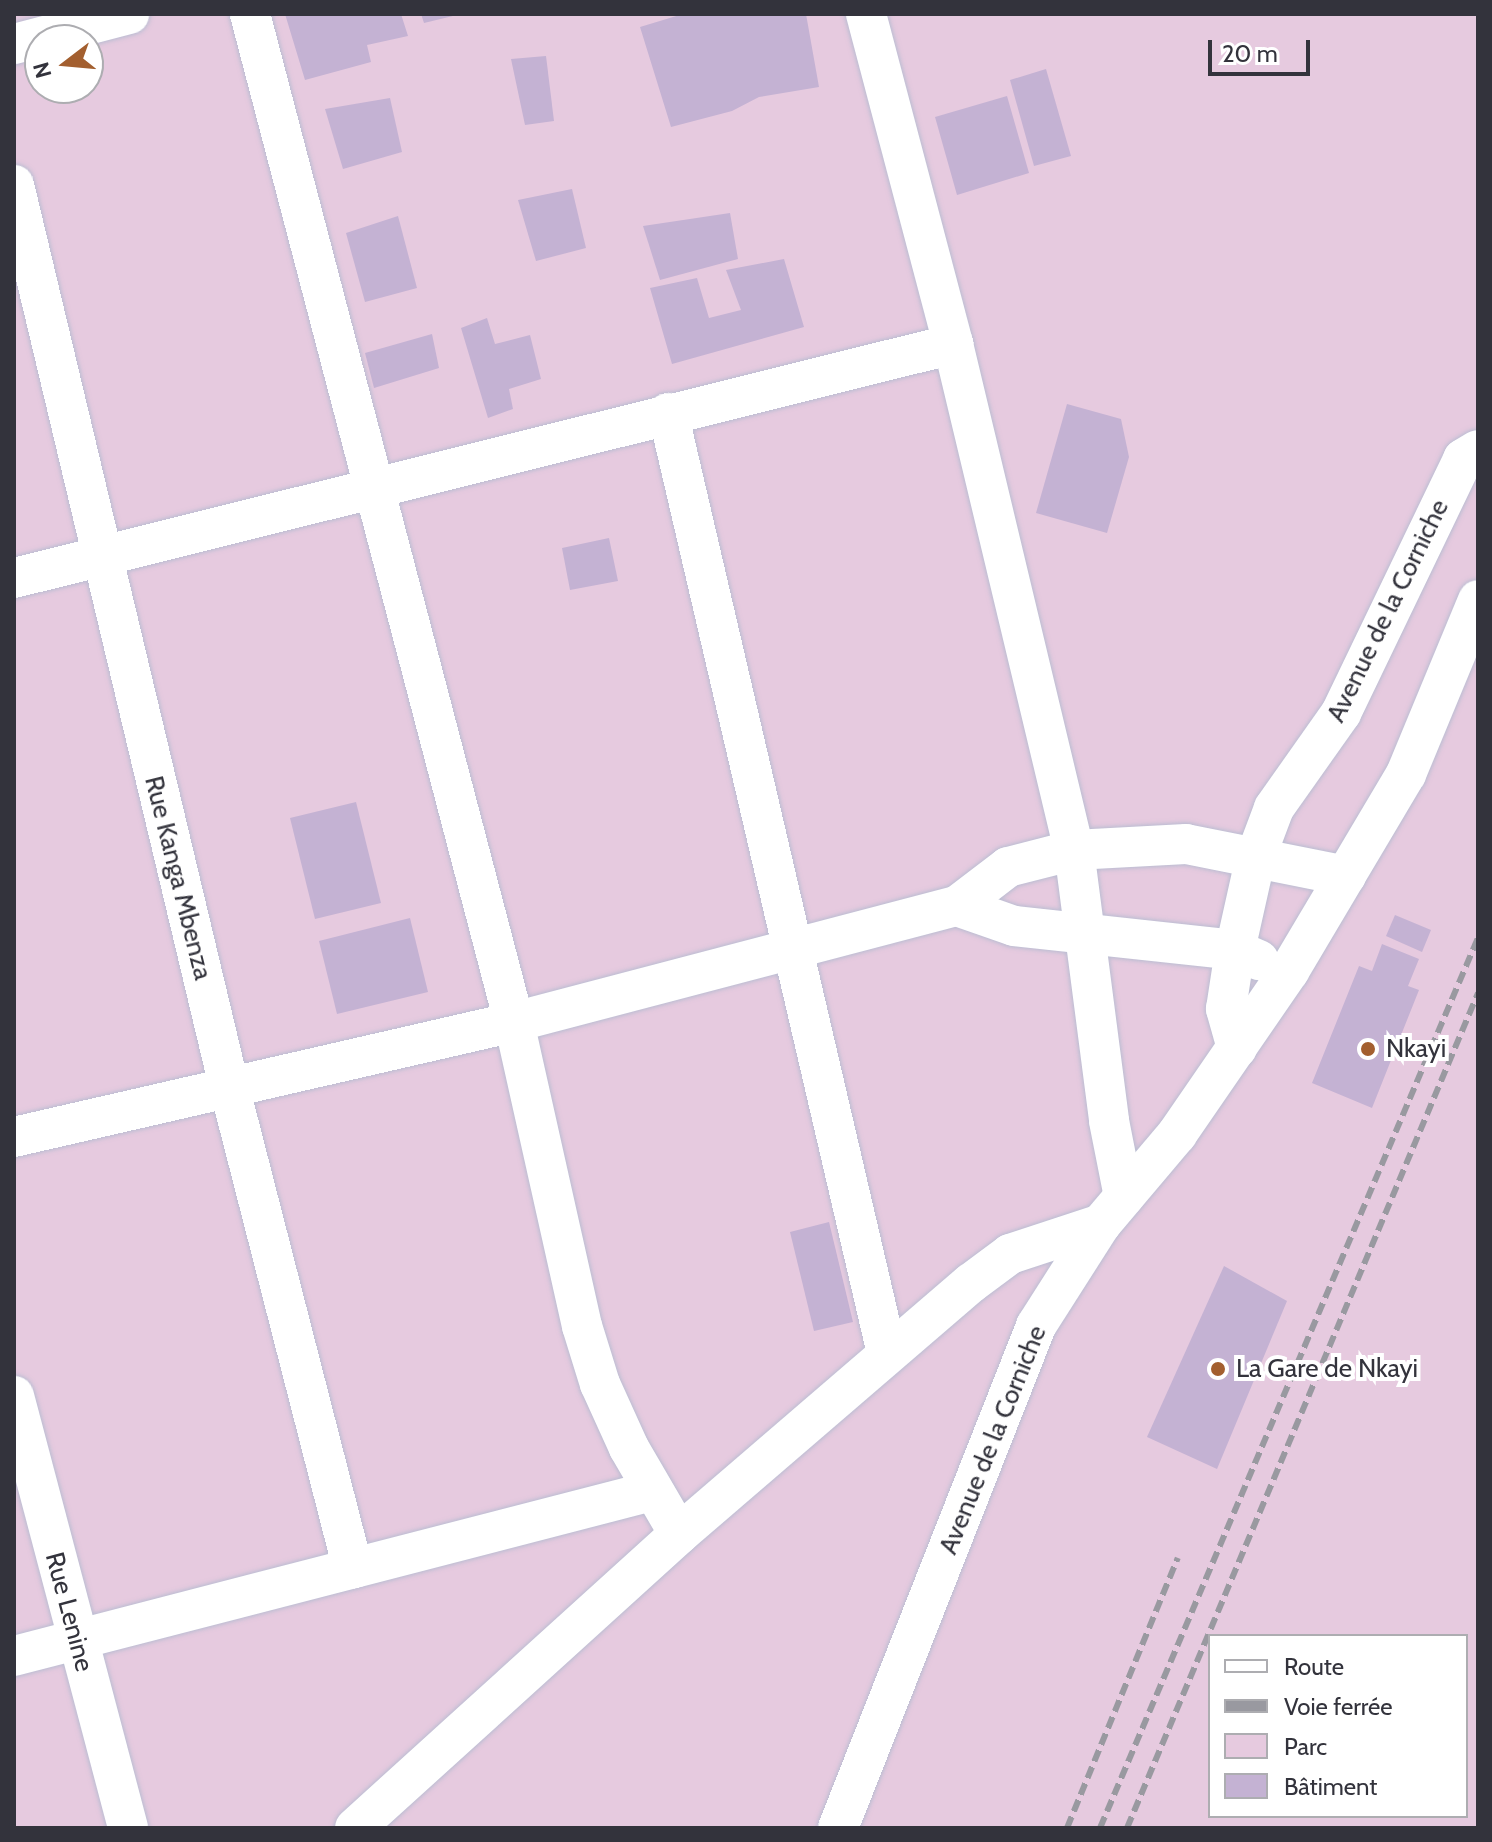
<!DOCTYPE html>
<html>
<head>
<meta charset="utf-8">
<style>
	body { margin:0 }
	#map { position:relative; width:1492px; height:1842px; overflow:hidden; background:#fafafe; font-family:Cabin,sans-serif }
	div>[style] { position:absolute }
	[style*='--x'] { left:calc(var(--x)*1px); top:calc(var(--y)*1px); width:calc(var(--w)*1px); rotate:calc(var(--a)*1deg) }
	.green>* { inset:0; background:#e6cadf }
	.building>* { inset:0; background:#c4b2d3 }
	.roads { filter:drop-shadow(0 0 2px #bbbdd2) drop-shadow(0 0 2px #bbbdd2) }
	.minor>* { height:40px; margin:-20px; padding:0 20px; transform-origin:20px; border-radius:20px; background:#fff }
	.rail>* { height:6px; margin-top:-3px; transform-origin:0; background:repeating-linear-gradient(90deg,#9999a0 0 12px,transparent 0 18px) }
	.dots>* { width:22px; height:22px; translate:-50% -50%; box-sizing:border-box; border:4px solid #fff; border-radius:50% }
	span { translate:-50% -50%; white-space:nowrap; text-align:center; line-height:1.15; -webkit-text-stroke:8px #fff; paint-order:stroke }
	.street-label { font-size:26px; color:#33333c }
	.poi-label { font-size:26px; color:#33333c }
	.left { translate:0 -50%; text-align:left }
	.frame { position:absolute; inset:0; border:16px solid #33333c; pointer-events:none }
	.legend { position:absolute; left:1208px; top:1634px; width:260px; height:184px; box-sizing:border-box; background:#fff; border:2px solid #adadb1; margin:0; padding:10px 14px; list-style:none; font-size:24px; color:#33333c }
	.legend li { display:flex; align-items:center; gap:16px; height:40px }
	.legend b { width:40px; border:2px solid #adadb1 }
	.north { position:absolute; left:24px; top:24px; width:80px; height:80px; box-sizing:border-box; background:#fff; border:2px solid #adadb1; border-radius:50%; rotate:254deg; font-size:22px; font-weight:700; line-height:32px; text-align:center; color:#33333c }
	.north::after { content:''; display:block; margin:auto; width:28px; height:36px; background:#a35f2f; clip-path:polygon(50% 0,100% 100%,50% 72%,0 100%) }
	.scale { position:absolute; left:1208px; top:40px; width:102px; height:36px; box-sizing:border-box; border:4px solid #33333c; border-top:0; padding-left:10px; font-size:24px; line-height:28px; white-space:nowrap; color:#33333c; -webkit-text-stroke:6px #fff; paint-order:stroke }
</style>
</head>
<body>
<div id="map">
	<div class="green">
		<i style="clip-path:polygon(evenodd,14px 14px,1478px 14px,1478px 1828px,14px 1828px,14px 14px,40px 40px,88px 40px,88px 88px,40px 88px,40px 40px,14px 14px,1210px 1636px,1466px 1636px,1466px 1816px,1210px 1816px,1210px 1636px)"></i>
	</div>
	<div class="building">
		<i style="clip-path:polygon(285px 14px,401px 14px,408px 36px,367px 45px,371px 62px,305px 80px)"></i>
		<i style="clip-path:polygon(421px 14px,457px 14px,457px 15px,424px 23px)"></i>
		<i style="clip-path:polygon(683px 14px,806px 14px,819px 87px,759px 97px,732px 111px,671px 127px,640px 27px)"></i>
		<i style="clip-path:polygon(546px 56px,554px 121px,525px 125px,511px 59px)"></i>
		<i style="clip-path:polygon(1046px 69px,1071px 156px,1034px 166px,1010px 80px)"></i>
		<i style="clip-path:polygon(1007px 96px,1029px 173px,957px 195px,935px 117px)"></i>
		<i style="clip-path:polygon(390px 98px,402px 152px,343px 169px,325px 109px)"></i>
		<i style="clip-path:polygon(572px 189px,586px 248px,536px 261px,518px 200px)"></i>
		<i style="clip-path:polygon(730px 213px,738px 259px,660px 280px,643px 226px)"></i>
		<i style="clip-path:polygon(398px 216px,417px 288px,365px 302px,346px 233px)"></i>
		<i style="clip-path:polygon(784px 259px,804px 327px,672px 364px,650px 288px,697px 278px,709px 318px,741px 310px,726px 270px)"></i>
		<i style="clip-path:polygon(487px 318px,495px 344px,530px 335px,541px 379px,509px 389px,513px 409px,488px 418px,461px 328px)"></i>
		<i style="clip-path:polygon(432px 334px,439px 368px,374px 388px,365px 353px)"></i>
		<i style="clip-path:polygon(1067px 404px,1121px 419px,1129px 457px,1107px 533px,1036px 513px)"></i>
		<i style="clip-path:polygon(609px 538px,618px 581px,570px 590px,562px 548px)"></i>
		<i style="clip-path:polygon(356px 802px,381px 903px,315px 919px,290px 818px)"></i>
		<i style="clip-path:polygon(1395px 915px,1431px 930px,1422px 952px,1386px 936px)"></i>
		<i style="clip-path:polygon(410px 918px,428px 992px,337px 1014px,319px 941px)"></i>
		<i style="clip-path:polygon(1382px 944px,1419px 959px,1408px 986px,1419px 990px,1372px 1108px,1312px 1083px,1359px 966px,1372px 971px)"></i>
		<i style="clip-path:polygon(829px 1222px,853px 1322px,814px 1331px,790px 1232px)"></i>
		<i style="clip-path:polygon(1224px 1266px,1287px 1301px,1217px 1469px,1147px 1437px)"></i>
	</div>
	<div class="roads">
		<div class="minor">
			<i style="--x:250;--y:14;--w:1042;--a:75.32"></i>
			<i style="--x:514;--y:1022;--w:312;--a:77.4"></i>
			<i style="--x:582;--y:1326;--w:61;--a:72.8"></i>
			<i style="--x:600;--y:1384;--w:70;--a:65.6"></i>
			<i style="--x:629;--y:1448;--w:99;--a:59.8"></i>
			<i style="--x:866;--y:14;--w:341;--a:75.2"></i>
			<i style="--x:953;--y:344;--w:520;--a:76.55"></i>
			<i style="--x:1074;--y:850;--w:273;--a:82.6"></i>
			<i style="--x:1109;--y:1121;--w:77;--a:78.8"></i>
			<i style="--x:14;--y:44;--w:119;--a:-14.6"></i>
			<i style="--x:14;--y:185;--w:926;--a:76.58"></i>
			<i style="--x:229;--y:1086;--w:498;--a:75.6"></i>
			<i style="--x:668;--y:413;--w:965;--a:76.89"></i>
			<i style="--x:14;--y:578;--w:968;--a:-13.99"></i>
			<i style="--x:957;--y:906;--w:60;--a:19.3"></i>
			<i style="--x:1014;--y:926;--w:222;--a:6.2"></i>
			<i style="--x:1235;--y:950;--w:26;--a:23"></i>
			<i style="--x:1237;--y:1048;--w:41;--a:-105.8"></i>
			<i style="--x:1226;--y:1009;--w:60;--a:-81.3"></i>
			<i style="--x:1235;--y:950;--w:96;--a:-77.4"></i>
			<i style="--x:1256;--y:856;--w:51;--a:-69.4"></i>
			<i style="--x:1274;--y:808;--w:116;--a:-54.8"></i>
			<i style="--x:1341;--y:713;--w:282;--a:-64.3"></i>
			<i style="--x:1463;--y:459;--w:17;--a:-31"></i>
			<i style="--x:14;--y:1137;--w:513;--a:-12.95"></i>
			<i style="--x:514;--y:1022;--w:458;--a:-14.7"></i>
			<i style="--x:957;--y:906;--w:64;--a:-37.4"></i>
			<i style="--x:1008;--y:867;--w:68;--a:-14.4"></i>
			<i style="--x:1074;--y:850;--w:112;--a:-3.1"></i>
			<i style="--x:1186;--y:844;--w:163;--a:11.3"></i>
			<i style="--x:14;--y:1396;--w:447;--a:75.2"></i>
			<i style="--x:14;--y:1656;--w:659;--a:-14.5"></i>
			<i style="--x:355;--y:1828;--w:438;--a:-42.2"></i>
			<i style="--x:679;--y:1534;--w:385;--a:-40.7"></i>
			<i style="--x:971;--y:1283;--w:49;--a:-36.6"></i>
			<i style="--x:1010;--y:1254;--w:96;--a:-18.2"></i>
			<i style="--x:838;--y:1828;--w:540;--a:-68.47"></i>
			<i style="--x:1036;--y:1326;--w:121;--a:-57.5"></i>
			<i style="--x:1101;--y:1224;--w:118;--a:-49.8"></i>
			<i style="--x:1177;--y:1134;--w:198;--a:-55.5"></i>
			<i style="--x:1289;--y:971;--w:229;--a:-59.3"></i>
			<i style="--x:1406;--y:774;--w:188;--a:-67.5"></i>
		</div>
	</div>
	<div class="rail">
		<i style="--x:1067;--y:1828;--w:292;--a:-67.7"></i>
		<i style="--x:1100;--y:1828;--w:967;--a:-66.99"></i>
		<i style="--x:1127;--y:1828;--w:906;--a:-67.2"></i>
	</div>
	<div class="dots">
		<i style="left:1368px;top:1049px;background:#a35f2f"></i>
		<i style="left:1218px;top:1369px;background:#a35f2f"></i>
	</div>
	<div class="street-label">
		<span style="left:1388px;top:611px;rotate:-64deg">Avenue de la Corniche</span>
		<span style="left:178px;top:878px;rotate:76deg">Rue Kanga Mbenza</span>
		<span style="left:993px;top:1440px;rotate:-68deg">Avenue de la Corniche</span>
		<span style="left:69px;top:1612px;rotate:75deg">Rue Lenine</span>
	</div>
	<div class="poi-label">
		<span class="left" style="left:1386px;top:1049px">Nkayi</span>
		<span class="left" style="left:1236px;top:1369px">La Gare de Nkayi</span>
	</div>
	<div class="frame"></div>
	<ul class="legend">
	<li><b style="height:10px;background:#fff"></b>Route</li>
	<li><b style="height:10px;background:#9999a0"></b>Voie ferrée</li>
	<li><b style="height:22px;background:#e6cadf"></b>Parc</li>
	<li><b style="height:22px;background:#c4b2d3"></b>Bâtiment</li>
	</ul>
	<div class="north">N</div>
	<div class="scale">20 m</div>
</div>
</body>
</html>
